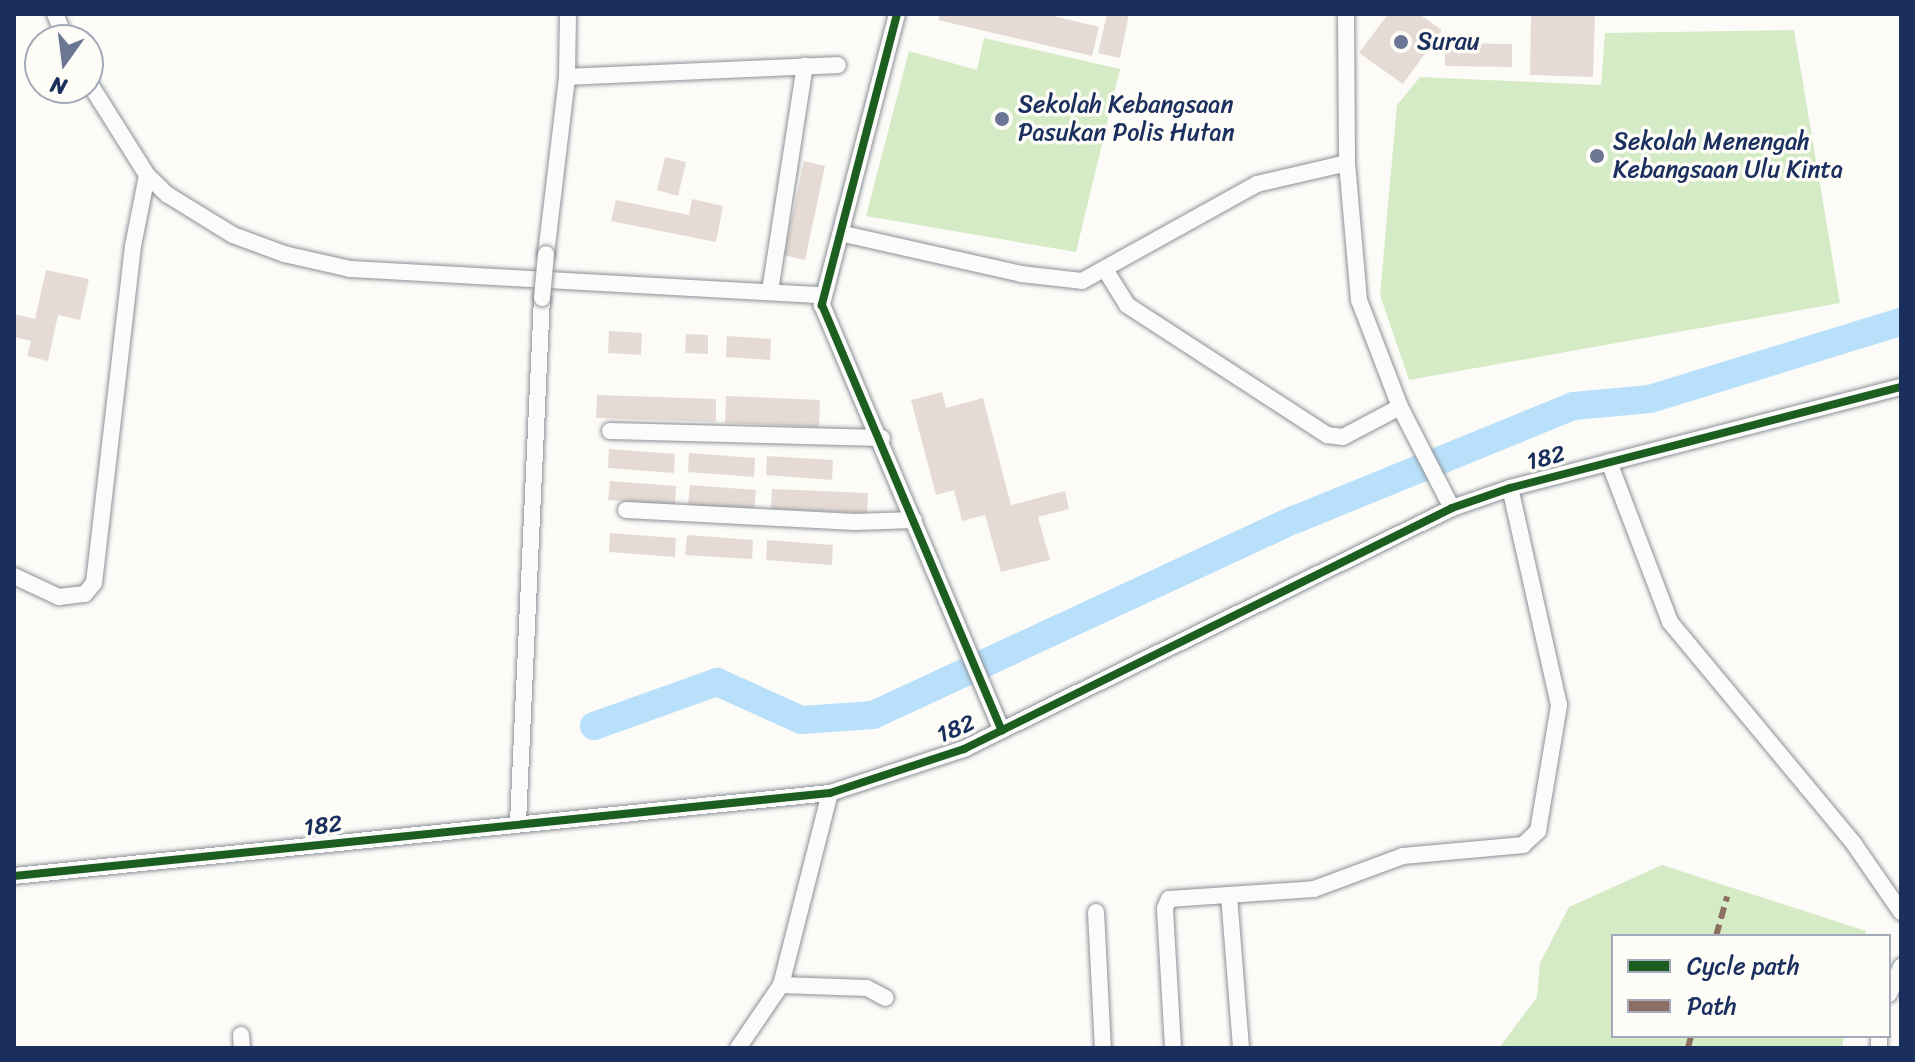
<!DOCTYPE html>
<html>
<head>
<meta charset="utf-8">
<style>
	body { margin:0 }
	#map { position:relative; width:1915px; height:1062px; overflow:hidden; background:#fcfbf8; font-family:Sriracha,sans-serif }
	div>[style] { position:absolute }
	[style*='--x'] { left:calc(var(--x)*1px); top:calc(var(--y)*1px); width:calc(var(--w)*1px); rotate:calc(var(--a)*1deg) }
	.green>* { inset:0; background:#d5ebc5 }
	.river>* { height:28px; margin:-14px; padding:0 14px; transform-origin:14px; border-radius:14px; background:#b8e0fa }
	.building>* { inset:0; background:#e5dbd4 }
	.roads { filter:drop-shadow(0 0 2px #8c9097) drop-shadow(0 0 2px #8c9097) }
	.minor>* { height:16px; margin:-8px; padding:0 8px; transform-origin:8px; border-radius:8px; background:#fbfbf9 }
	.bridges { filter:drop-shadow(0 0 2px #8c9097) drop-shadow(0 0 2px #8c9097) }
	.minor-bridge>* { height:16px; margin:-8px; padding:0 8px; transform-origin:8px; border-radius:8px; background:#fbfbf9 }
	.quiet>* { height:6px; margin-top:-3px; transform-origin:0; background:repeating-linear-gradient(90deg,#8d6e63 0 12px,transparent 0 18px) }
	.cycleway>* { height:8px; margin:-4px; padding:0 4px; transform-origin:4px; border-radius:4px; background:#1b5e20 }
	.dots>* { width:22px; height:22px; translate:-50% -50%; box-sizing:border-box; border:4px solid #fdfcf7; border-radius:50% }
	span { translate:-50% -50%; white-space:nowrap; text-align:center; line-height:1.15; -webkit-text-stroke:7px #fdfcf7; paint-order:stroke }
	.poi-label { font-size:24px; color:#1b2f5e }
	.left { translate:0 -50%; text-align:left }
	.street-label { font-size:24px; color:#1b2f5e }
	.frame { position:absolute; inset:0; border:16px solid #1b2f5e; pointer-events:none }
	.legend { position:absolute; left:1611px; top:934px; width:280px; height:104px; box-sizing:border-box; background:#fdfcf7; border:2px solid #a3aaba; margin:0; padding:10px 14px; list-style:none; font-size:24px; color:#1b2f5e }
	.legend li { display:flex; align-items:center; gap:16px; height:40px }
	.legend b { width:40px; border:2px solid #a3aaba }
	.north { position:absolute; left:24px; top:24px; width:80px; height:80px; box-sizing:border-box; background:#fdfcf7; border:2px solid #a3aaba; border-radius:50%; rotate:194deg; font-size:22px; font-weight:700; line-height:32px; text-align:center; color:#1b2f5e }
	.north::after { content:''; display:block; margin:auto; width:28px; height:36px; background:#6a7694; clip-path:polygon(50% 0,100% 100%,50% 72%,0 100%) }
</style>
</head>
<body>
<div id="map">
	<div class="green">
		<i style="clip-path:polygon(1794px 30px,1840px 303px,1409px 380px,1380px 295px,1397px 105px,1420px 77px,1601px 85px,1605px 33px)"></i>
		<i style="clip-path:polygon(984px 38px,1120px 69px,1076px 252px,866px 216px,909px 51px,977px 70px)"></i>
		<i style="clip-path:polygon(1662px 865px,1866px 931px,1865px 936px,1613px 936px,1613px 1036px,1844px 1036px,1842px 1048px,1499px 1048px,1537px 997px,1540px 963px,1569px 907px)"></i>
	</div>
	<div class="river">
		<i style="--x:594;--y:726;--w:131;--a:-19.7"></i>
		<i style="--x:717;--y:682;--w:92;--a:24.3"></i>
		<i style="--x:801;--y:720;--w:72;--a:-4"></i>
		<i style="--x:873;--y:715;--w:464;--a:-24.9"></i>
		<i style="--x:1294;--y:520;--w:302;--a:-22.2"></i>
		<i style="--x:1574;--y:406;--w:76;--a:-5.3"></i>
		<i style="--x:1650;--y:399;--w:263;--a:-17.1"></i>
	</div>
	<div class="building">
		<i style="clip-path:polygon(940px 14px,1045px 14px,1099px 27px,1092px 56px,938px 20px)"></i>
		<i style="clip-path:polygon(1107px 14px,1129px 14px,1120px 58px,1098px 53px)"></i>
		<i style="clip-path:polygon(1388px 14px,1419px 14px,1442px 30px,1403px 84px,1359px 53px)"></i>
		<i style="clip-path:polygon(1531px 14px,1595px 14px,1593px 77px,1530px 75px)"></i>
		<i style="clip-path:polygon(1445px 43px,1512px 44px,1512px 67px,1445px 66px)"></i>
		<i style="clip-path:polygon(665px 157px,686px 162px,678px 196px,657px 190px)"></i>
		<i style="clip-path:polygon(804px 161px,825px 166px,805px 260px,784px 255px)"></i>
		<i style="clip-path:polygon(692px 199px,723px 206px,716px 242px,611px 221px,616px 200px,689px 215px)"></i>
		<i style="clip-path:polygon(46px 270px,89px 279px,80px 320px,58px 315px,48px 361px,27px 356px,31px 341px,14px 337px,14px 314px,35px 319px)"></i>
		<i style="clip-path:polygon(609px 331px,642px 333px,641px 355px,608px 353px)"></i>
		<i style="clip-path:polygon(686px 334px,708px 335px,708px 354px,685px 353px)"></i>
		<i style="clip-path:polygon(727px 336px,771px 339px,770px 360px,726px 357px)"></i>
		<i style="clip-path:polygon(942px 392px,946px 408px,983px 398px,1011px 505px,1065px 491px,1069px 509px,1038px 517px,1050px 560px,1001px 572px,985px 515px,962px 521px,954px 490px,936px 495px,911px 400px)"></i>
		<i style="clip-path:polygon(597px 395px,716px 399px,716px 422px,596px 418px)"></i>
		<i style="clip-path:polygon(726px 396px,820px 400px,819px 427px,725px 423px)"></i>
		<i style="clip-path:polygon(609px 449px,675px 454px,674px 473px,608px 468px)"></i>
		<i style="clip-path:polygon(689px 453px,755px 458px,754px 477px,688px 472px)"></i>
		<i style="clip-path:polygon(767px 456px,833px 460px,832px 480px,766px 475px)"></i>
		<i style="clip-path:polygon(610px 481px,676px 486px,675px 505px,608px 500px)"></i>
		<i style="clip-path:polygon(690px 485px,756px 490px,754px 510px,688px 505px)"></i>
		<i style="clip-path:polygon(772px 489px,868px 493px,867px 513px,771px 509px)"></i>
		<i style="clip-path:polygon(610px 533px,676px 538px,675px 557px,609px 552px)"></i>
		<i style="clip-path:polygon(687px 535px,753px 540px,752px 559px,685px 555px)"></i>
		<i style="clip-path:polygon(767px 540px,833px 545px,832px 565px,766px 560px)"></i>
	</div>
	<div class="roads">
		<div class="minor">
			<i style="--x:55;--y:14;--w:28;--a:67"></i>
			<i style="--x:897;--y:14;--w:301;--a:104.5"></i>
			<i style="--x:822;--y:305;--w:462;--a:67.1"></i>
			<i style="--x:1346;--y:14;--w:149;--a:89.6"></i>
			<i style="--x:1347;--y:163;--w:138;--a:85"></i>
			<i style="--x:1359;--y:300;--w:115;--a:69"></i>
			<i style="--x:1400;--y:407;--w:114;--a:62.8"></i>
			<i style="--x:567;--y:77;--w:271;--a:-2.5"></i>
			<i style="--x:88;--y:81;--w:111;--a:57.9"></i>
			<i style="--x:147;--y:175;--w:29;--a:44"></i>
			<i style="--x:168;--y:195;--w:76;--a:31.6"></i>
			<i style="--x:233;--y:235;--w:54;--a:20.4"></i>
			<i style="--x:284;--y:254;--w:68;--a:12.8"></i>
			<i style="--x:350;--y:269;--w:473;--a:3.2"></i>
			<i style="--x:844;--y:234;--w:181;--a:12.7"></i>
			<i style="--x:1021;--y:274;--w:61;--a:6.5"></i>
			<i style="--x:1082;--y:281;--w:200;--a:-29"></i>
			<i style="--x:1257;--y:184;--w:92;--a:-13.1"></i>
			<i style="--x:546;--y:254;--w:178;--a:-83.2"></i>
			<i style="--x:567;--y:77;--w:63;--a:-89.1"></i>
			<i style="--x:1106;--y:271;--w:40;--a:58"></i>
			<i style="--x:1127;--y:305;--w:239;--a:33"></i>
			<i style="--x:1327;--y:435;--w:16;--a:7"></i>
			<i style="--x:1343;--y:437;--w:64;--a:-27.8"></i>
			<i style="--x:770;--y:291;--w:228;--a:-81.2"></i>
			<i style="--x:610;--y:431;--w:272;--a:1.5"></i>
			<i style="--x:1609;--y:462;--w:171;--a:69.1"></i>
			<i style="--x:1670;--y:622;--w:288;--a:50.3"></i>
			<i style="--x:1854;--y:844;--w:83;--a:55.3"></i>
			<i style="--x:626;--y:510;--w:229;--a:3"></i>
			<i style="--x:855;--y:522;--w:59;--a:-1.9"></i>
			<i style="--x:14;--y:576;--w:50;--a:25"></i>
			<i style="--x:59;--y:597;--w:26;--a:-7"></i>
			<i style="--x:85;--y:594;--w:14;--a:-51"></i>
			<i style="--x:94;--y:583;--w:339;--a:-83.4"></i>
			<i style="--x:133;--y:246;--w:72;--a:-78.8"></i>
			<i style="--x:518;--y:822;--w:525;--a:-87.38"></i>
			<i style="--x:14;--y:876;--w:820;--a:-5.81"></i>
			<i style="--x:830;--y:793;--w:141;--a:-18.2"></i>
			<i style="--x:964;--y:749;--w:544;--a:-26.28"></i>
			<i style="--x:1452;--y:508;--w:61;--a:-19"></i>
			<i style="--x:1510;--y:488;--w:404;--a:-14.5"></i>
			<i style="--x:1229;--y:895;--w:153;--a:85.5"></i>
			<i style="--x:1096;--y:912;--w:136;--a:87.1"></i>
			<i style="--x:781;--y:985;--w:86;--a:2"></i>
			<i style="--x:867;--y:988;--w:21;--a:28"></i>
			<i style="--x:1889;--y:994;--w:30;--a:-66"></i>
			<i style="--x:241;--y:1035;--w:13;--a:86"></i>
			<i style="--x:738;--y:1048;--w:76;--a:-55.7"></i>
			<i style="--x:781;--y:985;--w:198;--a:-75.7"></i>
			<i style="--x:1173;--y:1048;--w:140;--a:-93.3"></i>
			<i style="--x:1165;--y:908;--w:10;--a:-66"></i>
			<i style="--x:1169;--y:899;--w:145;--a:-3.9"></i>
			<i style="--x:1314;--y:889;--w:95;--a:-20.3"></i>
			<i style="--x:1403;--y:856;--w:121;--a:-5.2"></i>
			<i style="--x:1523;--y:845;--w:21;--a:-43"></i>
			<i style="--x:1538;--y:831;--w:128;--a:-80.5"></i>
			<i style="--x:1559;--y:705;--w:222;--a:-102.7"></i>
			<i style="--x:1879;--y:1048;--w:12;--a:-90"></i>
		</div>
	</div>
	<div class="bridges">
		<div class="minor-bridge">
			<i style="--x:542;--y:298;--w:44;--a:-84.8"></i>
		</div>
	</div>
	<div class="quiet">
		<i style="--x:1716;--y:936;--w:41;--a:-74.2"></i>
		<i style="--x:1688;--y:1048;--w:12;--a:-76"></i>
	</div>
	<div class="cycleway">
		<i style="--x:897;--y:14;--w:301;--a:104.5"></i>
		<i style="--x:822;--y:305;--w:462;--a:67.1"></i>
		<i style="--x:14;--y:876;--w:820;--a:-5.81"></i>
		<i style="--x:830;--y:793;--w:141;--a:-18.2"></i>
		<i style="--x:964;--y:749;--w:544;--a:-26.28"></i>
		<i style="--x:1452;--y:508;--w:61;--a:-19"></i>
		<i style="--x:1510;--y:488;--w:404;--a:-14.5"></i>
	</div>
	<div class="dots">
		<i style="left:1401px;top:42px;background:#6a7694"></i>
		<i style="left:1002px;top:119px;background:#6a7694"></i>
		<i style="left:1597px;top:156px;background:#6a7694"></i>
	</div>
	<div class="poi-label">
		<span class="left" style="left:1417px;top:42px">Surau</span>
		<span class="left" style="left:1018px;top:119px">Sekolah Kebangsaan<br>Pasukan Polis Hutan</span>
		<span class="left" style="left:1613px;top:156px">Sekolah Menengah<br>Kebangsaan Ulu Kinta</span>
	</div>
	<div class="street-label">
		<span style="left:1546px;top:458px;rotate:-14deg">182</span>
		<span style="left:956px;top:729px;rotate:-22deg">182</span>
		<span style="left:323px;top:826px;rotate:-7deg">182</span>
	</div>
	<div class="frame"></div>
	<ul class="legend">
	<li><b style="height:10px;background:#1b5e20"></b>Cycle path</li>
	<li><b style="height:10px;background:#8d6e63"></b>Path</li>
	</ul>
	<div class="north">N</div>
</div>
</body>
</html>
